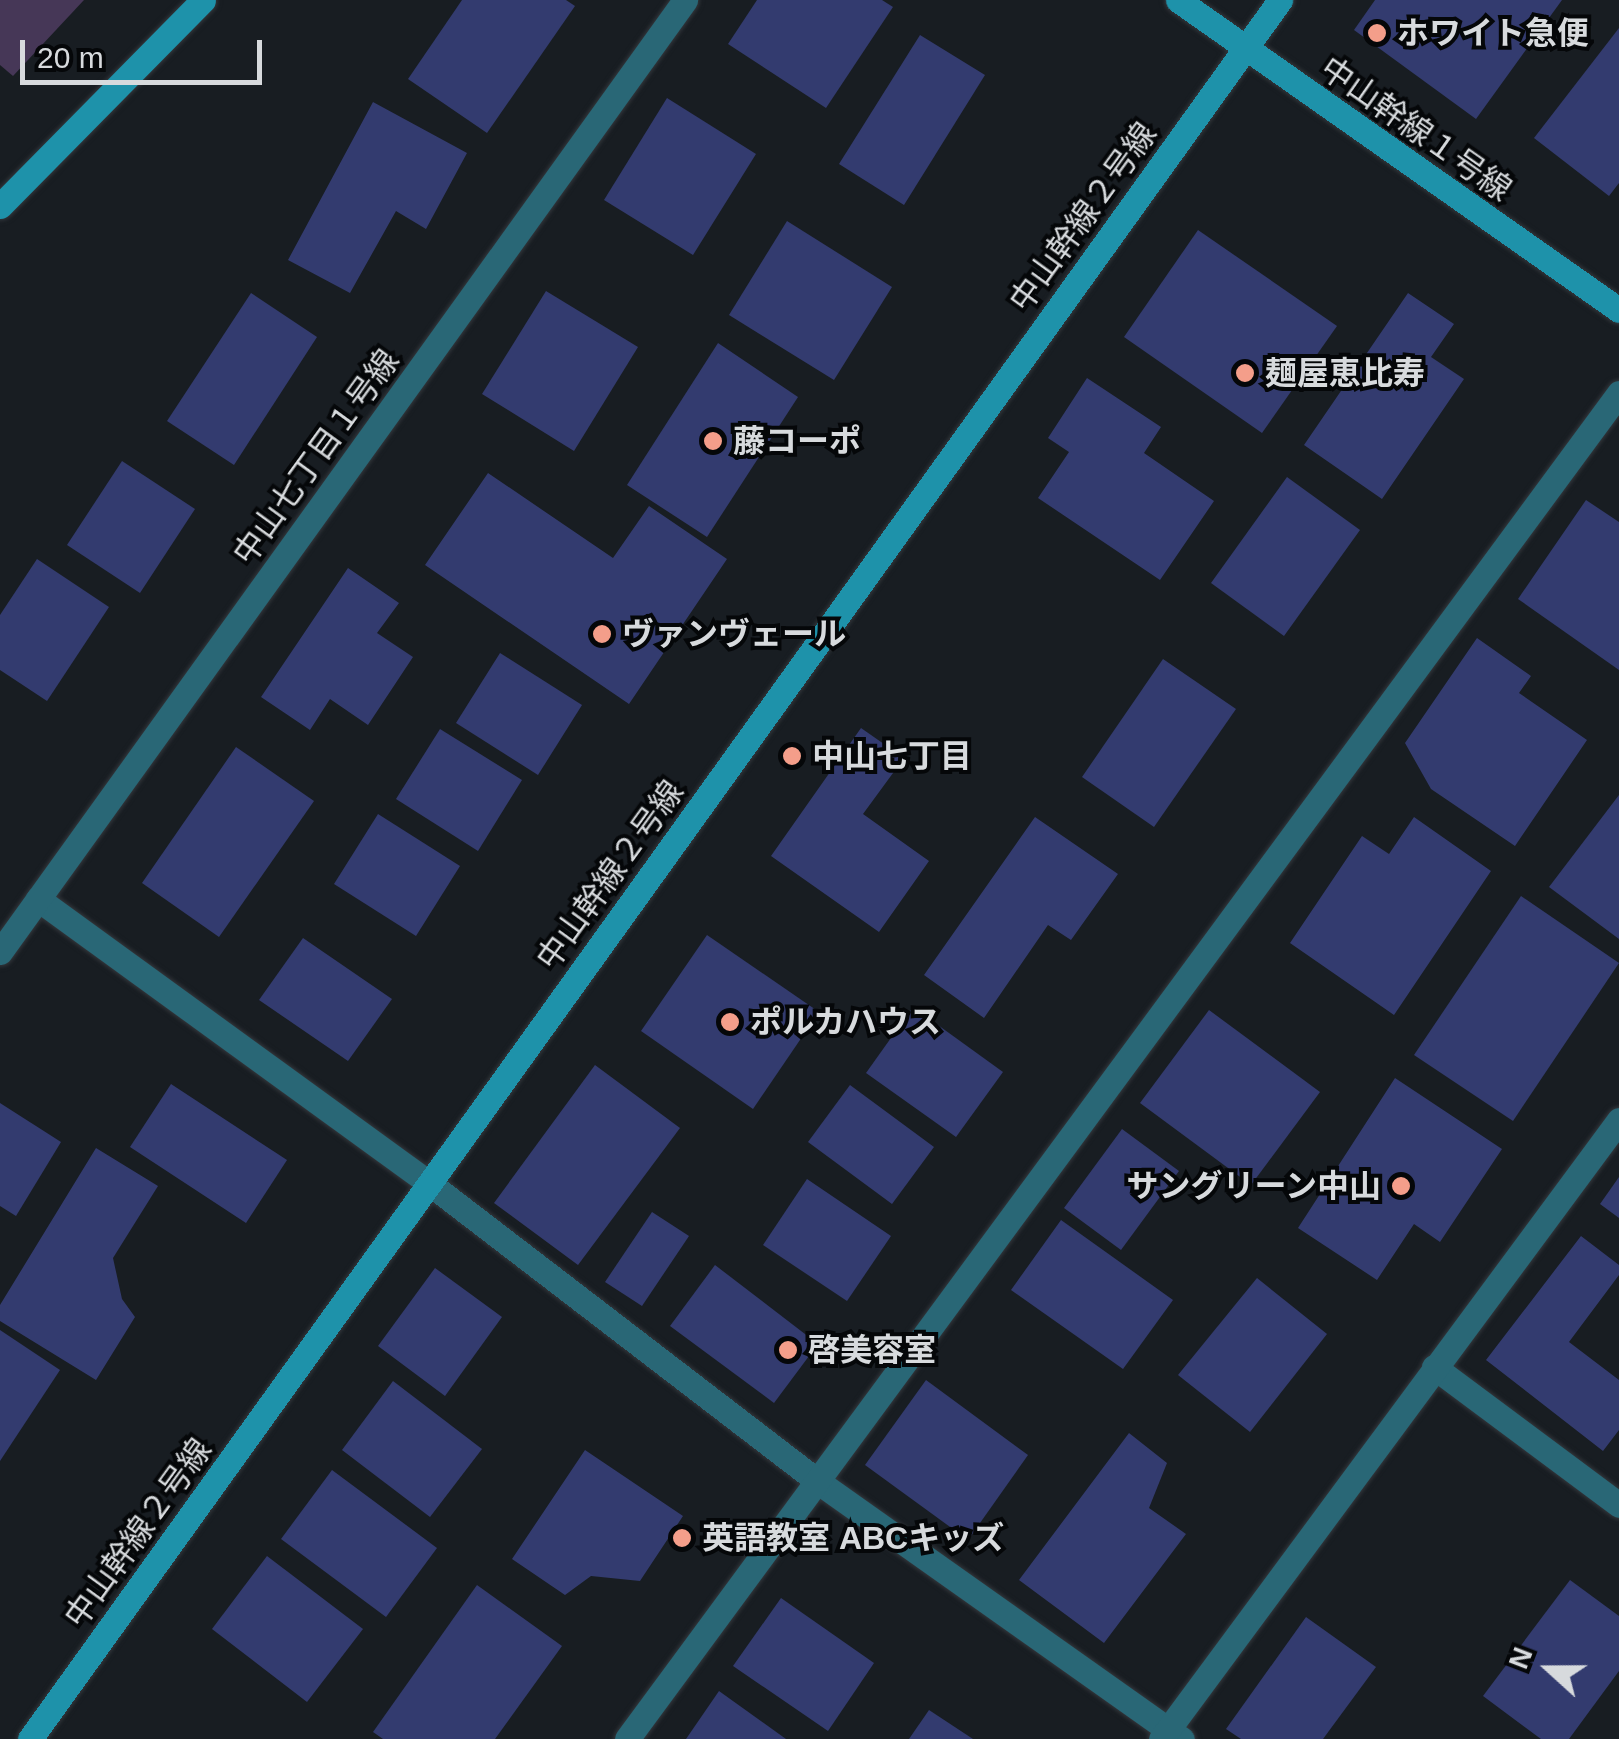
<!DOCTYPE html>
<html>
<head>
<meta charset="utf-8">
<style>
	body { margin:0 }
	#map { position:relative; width:1619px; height:1739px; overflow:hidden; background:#181d22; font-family:Arial,"Noto Sans JP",sans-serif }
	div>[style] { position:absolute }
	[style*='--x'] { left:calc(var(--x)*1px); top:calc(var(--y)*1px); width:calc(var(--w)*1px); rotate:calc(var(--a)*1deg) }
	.green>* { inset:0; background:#463757 }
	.building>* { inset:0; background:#333b6f }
	.roads { filter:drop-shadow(0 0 2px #33373c) drop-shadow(0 0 2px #33373c) }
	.street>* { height:25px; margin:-12.5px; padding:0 12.5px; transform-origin:12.5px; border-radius:12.5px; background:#296776 }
	.secondary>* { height:25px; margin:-12.5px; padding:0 12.5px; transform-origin:12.5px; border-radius:12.5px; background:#1e92aa }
	.dots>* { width:28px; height:28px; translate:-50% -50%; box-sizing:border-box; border:5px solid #050709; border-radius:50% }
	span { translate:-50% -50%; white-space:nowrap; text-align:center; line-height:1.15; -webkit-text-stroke:8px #050709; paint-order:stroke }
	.poi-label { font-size:32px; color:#d7dadd; font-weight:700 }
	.left { translate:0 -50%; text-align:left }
	.right { translate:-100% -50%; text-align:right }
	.street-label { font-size:32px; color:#d7dadd }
	.north { position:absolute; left:1499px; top:1619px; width:100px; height:100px; -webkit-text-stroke:8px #050709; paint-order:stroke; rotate:291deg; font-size:28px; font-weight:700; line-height:40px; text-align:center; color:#d7dadd }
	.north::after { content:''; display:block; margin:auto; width:35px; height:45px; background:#d7dadd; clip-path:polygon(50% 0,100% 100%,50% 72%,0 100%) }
	.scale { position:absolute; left:20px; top:40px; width:242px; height:45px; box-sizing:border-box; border:5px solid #d7dadd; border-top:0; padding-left:12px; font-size:30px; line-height:35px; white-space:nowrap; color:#d7dadd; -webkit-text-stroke:8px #050709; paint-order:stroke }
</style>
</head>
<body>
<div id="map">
	<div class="green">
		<i style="clip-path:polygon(0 0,84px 0,13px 76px,0 65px)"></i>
	</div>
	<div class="building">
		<i style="clip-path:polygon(462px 0,566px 0,575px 6px,487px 133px,408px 79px)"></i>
		<i style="clip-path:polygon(757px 0,882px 0,893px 7px,826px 108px,728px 44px)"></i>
		<i style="clip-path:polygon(1375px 0,1562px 0,1476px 119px,1354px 30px)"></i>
		<i style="clip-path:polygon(1619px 28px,1619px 183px,1609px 196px,1534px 138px)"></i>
		<i style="clip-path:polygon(920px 35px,985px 75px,904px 205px,839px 164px)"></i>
		<i style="clip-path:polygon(667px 98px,756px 154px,693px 255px,604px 200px)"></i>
		<i style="clip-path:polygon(373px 102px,467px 153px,426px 229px,396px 211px,350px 293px,288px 260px)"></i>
		<i style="clip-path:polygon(787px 221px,892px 287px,834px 380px,729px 315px)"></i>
		<i style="clip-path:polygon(1198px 230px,1337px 326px,1262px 433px,1124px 337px)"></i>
		<i style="clip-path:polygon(546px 291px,638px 347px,574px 451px,482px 394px)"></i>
		<i style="clip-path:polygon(251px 293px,317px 337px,234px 465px,167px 421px)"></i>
		<i style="clip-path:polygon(1408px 293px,1454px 324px,1431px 357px,1464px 379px,1382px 499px,1304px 445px)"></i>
		<i style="clip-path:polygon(718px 343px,798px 397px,707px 537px,627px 485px)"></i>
		<i style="clip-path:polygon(1087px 378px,1161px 427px,1144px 453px,1214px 501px,1160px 580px,1038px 498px,1069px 452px,1048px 438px)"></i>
		<i style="clip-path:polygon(122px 461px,195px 509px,140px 593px,67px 545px)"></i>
		<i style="clip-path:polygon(488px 473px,613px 558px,649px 506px,727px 559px,629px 704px,425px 565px)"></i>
		<i style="clip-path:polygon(1287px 477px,1360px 530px,1284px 636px,1211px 583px)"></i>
		<i style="clip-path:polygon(1586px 500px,1619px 522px,1619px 670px,1518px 599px)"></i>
		<i style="clip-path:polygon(37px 559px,109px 607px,47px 701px,0 670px,0 615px)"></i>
		<i style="clip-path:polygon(348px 568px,399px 603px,377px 633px,413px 657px,368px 725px,330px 699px,310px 730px,261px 697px)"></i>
		<i style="clip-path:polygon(1477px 638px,1531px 676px,1519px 693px,1587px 740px,1515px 846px,1431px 789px,1405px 743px)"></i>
		<i style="clip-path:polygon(500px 653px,582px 705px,538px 775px,456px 723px)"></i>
		<i style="clip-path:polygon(1163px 659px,1236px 709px,1154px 827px,1082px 777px)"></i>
		<i style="clip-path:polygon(861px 728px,904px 758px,863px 814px,929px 861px,879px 932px,771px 856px)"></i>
		<i style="clip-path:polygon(440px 729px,522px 780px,478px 851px,396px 799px)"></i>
		<i style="clip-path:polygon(236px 747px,314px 801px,219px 937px,142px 883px)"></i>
		<i style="clip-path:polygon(1619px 795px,1619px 939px,1549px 887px)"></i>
		<i style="clip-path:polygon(378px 814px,460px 866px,416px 936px,334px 884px)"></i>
		<i style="clip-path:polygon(1035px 817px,1118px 874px,1071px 940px,1048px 925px,984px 1018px,924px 975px)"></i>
		<i style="clip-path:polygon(1414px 817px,1491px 871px,1394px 1015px,1290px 943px,1362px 836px,1389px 854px)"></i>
		<i style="clip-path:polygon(1521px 896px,1619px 963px,1513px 1121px,1414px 1055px)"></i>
		<i style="clip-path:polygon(707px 935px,819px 1012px,753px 1109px,641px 1031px)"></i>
		<i style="clip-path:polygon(303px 938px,392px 999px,348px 1061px,259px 1000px)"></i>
		<i style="clip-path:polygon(913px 1007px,1003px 1072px,956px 1137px,866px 1073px)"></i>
		<i style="clip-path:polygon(1209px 1010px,1320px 1092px,1251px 1185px,1140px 1103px)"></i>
		<i style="clip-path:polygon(595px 1065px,680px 1128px,578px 1265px,494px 1203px)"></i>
		<i style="clip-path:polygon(1395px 1078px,1502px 1149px,1440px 1242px,1414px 1224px,1377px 1280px,1298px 1228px)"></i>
		<i style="clip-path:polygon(171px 1084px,287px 1160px,246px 1223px,130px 1147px)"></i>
		<i style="clip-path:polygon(850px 1085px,934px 1147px,892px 1204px,808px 1142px)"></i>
		<i style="clip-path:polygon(0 1103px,61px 1142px,16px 1216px,0 1206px)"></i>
		<i style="clip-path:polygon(1122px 1129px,1179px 1171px,1121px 1250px,1064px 1208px)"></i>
		<i style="clip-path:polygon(96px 1148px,158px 1186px,113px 1258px,122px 1299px,135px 1317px,96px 1380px,0 1321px,0 1305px)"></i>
		<i style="clip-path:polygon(1619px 1177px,1619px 1218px,1600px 1204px)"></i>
		<i style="clip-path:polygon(807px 1179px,891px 1236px,847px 1301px,763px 1245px)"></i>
		<i style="clip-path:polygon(652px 1212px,689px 1236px,642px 1306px,605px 1282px)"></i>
		<i style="clip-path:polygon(1061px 1220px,1173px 1300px,1123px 1369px,1011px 1290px)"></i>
		<i style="clip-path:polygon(1581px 1236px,1619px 1265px,1619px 1275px,1569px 1342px,1619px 1380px,1619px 1430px,1603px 1451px,1486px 1360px)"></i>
		<i style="clip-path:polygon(715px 1265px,818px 1344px,774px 1403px,670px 1326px)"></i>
		<i style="clip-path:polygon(435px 1268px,502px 1317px,445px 1396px,378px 1346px)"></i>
		<i style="clip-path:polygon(1257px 1278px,1327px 1334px,1250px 1432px,1178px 1375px)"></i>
		<i style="clip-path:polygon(0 1330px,60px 1370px,0 1461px)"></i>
		<i style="clip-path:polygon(926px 1380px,1028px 1455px,968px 1540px,865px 1465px)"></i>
		<i style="clip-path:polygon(393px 1381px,482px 1449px,430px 1517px,342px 1450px)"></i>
		<i style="clip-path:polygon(1129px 1433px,1167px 1463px,1149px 1508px,1186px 1534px,1104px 1643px,1019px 1580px)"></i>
		<i style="clip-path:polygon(585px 1450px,683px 1516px,640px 1581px,591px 1576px,565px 1595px,512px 1559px)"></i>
		<i style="clip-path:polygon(332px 1470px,437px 1548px,386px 1617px,281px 1539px)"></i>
		<i style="clip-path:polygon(267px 1556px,363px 1629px,307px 1702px,212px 1629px)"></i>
		<i style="clip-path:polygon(1570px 1580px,1619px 1616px,1619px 1671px,1569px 1739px,1541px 1739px,1483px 1696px)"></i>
		<i style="clip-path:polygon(477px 1585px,562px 1646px,495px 1739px,383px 1739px,373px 1732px)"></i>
		<i style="clip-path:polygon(781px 1598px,874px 1663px,828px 1731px,733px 1666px)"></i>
		<i style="clip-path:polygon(1306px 1617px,1376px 1667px,1323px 1739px,1241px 1739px,1226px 1729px)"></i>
		<i style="clip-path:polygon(719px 1691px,786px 1739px,686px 1739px)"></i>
		<i style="clip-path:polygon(929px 1710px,973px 1739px,909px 1739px)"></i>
	</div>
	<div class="roads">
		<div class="street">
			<i style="--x:38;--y:899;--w:483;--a:36"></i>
			<i style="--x:429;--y:1183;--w:489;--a:37.5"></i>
			<i style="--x:817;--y:1481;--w:447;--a:35.3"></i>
			<i style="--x:0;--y:952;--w:1173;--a:-54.26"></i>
			<i style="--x:1434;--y:1367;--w:231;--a:36.7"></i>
			<i style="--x:627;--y:1739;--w:1672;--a:-53.61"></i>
			<i style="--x:1161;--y:1739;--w:770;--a:-53.5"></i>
		</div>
		<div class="secondary">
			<i style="--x:1178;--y:0;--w:539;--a:35.11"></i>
			<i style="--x:0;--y:206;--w:289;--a:-45.4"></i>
			<i style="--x:30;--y:1739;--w:2142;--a:-54.29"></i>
		</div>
	</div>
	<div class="dots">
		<i style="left:1377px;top:33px;background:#f49e8a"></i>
		<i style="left:1245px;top:373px;background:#f49e8a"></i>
		<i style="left:713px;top:441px;background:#f49e8a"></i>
		<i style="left:602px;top:634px;background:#f49e8a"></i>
		<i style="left:792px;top:756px;background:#f49e8a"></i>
		<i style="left:730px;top:1022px;background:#f49e8a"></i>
		<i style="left:1401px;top:1186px;background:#f49e8a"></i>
		<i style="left:788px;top:1350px;background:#f49e8a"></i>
		<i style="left:682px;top:1538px;background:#f49e8a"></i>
	</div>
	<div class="poi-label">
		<span class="left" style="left:1397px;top:33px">ホワイト急便</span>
		<span class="left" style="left:1265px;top:373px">麺屋恵比寿</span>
		<span class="left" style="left:733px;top:441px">藤コーポ</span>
		<span class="left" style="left:622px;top:634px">ヴァンヴェール</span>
		<span class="left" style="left:812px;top:756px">中山七丁目</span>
		<span class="left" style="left:750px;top:1022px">ポルカハウス</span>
		<span class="right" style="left:1381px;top:1186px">サングリーン中山</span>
		<span class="left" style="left:808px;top:1350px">啓美容室</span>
		<span class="left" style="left:702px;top:1538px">英語教室 ABCキッズ</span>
	</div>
	<div class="street-label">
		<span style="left:1416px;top:129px;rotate:35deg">中山幹線１号線</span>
		<span style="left:1083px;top:217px;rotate:-54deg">中山幹線２号線</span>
		<span style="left:316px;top:457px;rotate:-54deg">中山七丁目１号線</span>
		<span style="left:610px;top:875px;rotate:-54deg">中山幹線２号線</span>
		<span style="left:138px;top:1533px;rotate:-54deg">中山幹線２号線</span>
	</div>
	<div class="north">N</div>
	<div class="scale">20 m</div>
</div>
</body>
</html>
